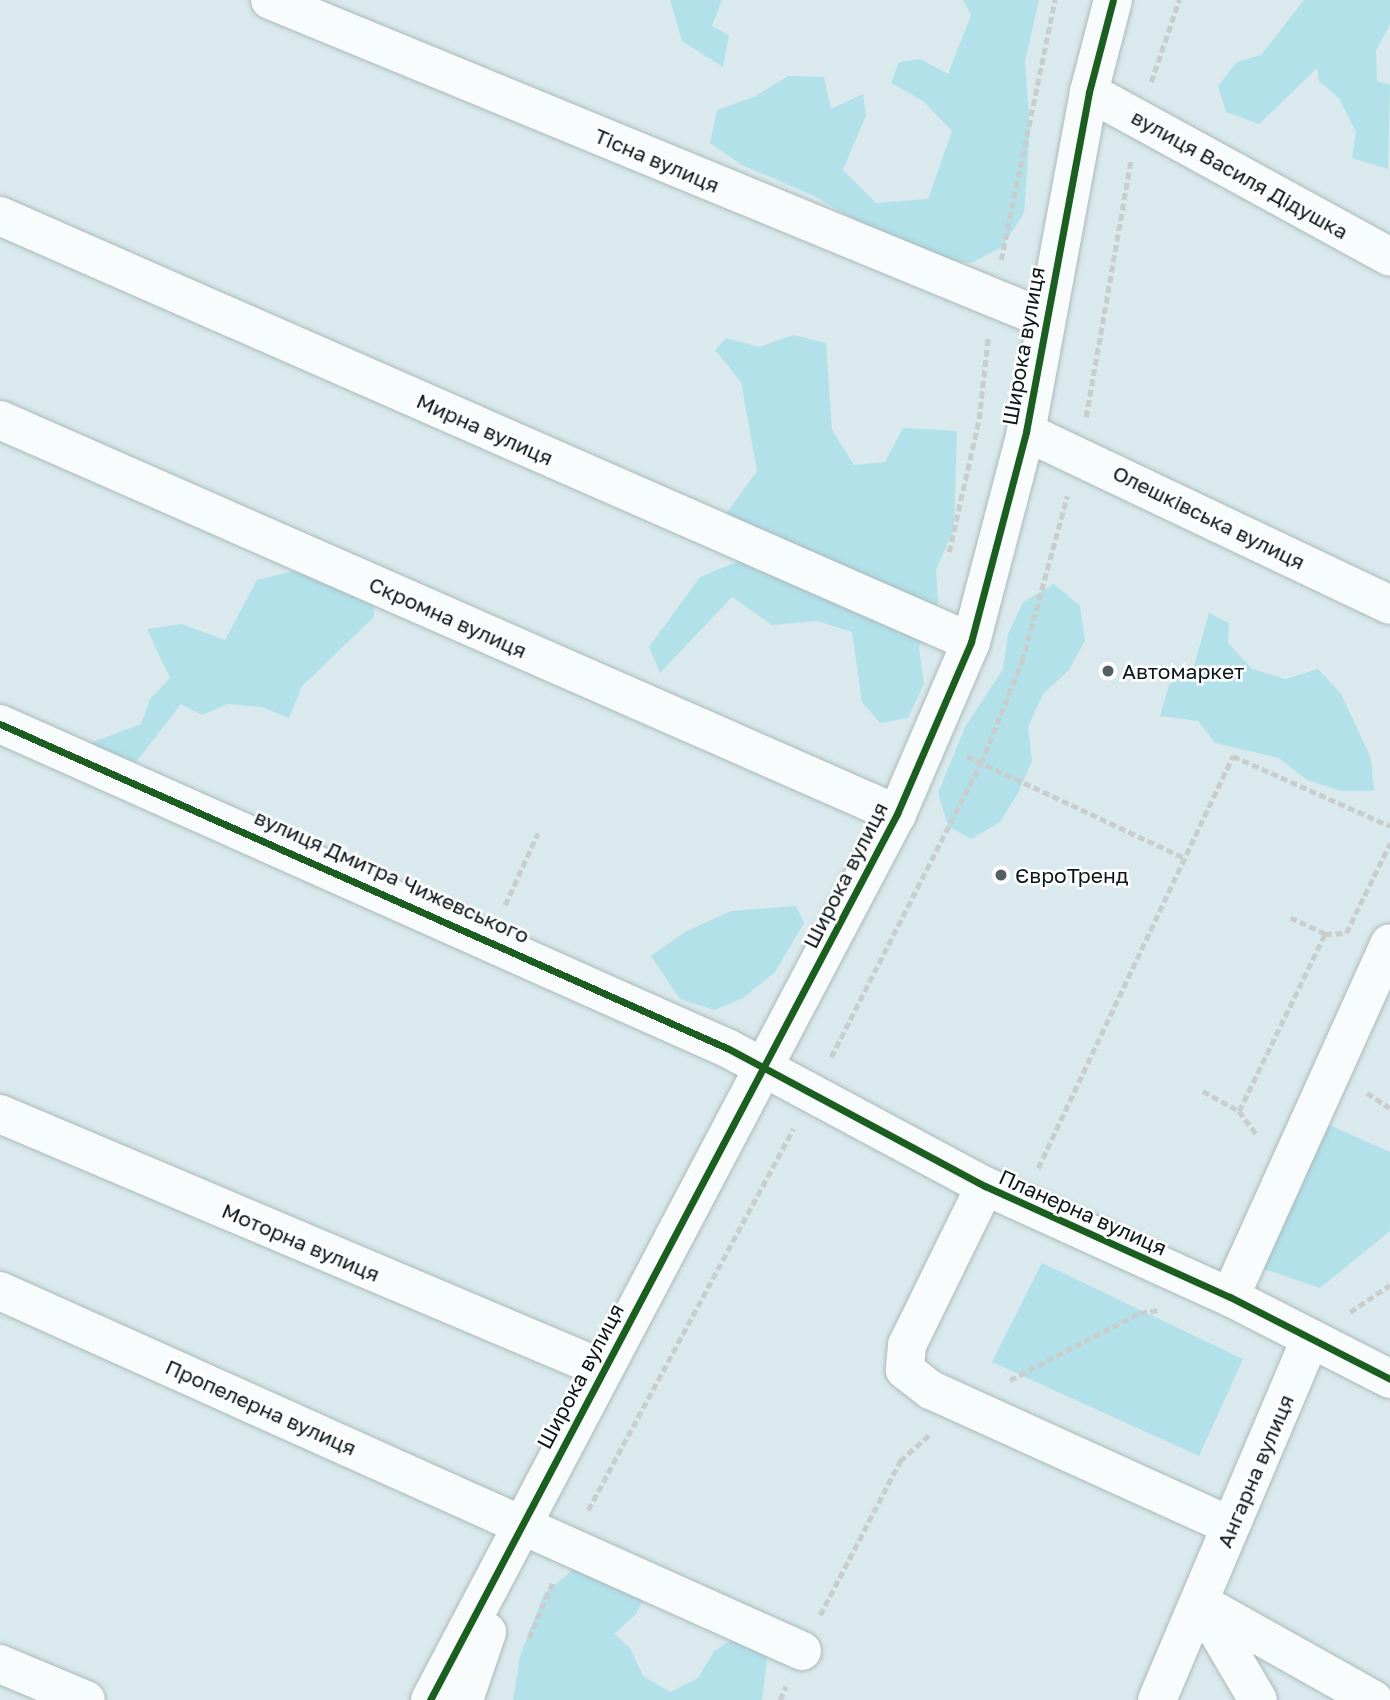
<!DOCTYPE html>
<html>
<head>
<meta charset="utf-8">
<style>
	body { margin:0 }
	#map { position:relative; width:1390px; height:1700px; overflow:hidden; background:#d9e9ed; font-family:"Golos Text",sans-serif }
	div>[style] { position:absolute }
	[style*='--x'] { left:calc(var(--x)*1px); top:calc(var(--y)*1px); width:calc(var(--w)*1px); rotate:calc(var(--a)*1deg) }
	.green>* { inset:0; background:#b2e1ea }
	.path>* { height:4.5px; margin-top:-2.25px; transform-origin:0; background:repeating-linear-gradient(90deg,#c8cdce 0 7px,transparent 0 10.5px) }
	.roads { filter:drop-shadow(0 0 2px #acb9bb) drop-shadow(0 0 2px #acb9bb) }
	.minor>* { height:38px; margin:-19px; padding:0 19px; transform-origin:19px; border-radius:19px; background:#f9fcfc }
	.cycleway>* { height:7px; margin:-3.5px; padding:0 3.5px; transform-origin:3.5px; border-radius:3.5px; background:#1b5e20 }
	.dots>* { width:19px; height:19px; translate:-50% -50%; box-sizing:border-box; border:4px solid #fff; border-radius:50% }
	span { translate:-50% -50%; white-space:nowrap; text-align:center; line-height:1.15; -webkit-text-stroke:5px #fff; paint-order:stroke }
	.street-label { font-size:21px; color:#0c1719 }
	.poi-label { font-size:21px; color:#0c1719 }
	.left { translate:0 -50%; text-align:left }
</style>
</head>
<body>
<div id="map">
	<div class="green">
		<i style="clip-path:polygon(670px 0,722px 0,712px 26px,729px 35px,723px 67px,682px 41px)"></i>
		<i style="clip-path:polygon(963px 0,1039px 0,1025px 61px,1030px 129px,1024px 213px,1002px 247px,971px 263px,916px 256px,814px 196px,742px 165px,710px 143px,717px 110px,754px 97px,788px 76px,824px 77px,831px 109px,863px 94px,866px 115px,843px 170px,876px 203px,928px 199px,952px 131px,923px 101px,891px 83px,899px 62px,920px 59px,948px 74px,971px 15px)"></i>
		<i style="clip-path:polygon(1304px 0,1390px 0,1390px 25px,1376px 50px,1377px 81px,1390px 85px,1388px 169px,1352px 158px,1356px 132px,1339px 98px,1319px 81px,1317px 68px,1259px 124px,1226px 112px,1218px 86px,1237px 62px,1261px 55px)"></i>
		<i style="clip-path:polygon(793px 335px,826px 343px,832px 430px,854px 465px,885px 462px,903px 428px,957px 431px,954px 528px,936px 570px,938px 601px,919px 647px,924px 684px,908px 718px,880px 723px,862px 702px,852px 632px,817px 621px,772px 625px,732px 597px,660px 673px,649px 647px,700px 577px,742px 560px,724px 517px,757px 471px,741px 382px,715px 350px,726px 338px,759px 347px)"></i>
		<i style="clip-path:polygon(301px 569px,373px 596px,374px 617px,302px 686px,289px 718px,262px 707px,228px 704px,202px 715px,181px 704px,133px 766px,90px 743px,141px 724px,150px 699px,170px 678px,147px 629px,182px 624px,225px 640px,257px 580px)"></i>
		<i style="clip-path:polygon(1054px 584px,1080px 606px,1085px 641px,1068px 671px,1043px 694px,1028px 727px,1032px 761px,1018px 793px,1000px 822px,971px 839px,948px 826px,938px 793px,965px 727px,1003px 669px,1008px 634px,1023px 602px)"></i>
		<i style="clip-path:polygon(1209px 613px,1229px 623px,1228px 643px,1252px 669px,1285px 679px,1318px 669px,1341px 694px,1371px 758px,1374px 791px,1341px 791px,1307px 780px,1279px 758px,1215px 743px,1198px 721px,1160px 716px,1169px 685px,1193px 669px)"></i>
		<i style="clip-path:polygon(796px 906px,804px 923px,775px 972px,743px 998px,714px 1010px,680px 999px,651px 956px,685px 932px,731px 911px)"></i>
		<i style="clip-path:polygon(1325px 1123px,1390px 1152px,1390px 1231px,1320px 1288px,1252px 1265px)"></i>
		<i style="clip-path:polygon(1042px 1263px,1243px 1359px,1199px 1456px,992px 1362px)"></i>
		<i style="clip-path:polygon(603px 1545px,650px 1587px,636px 1614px,614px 1634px,630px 1648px,643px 1676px,670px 1692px,698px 1678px,714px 1651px,741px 1634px,768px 1651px,762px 1700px,513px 1700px,520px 1656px,544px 1594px)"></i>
	</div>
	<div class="path">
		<i style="--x:1151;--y:82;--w:87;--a:-71.1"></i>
		<i style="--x:1001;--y:260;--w:266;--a:-78.3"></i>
		<i style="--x:1086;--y:417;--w:261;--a:-80.1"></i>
		<i style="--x:949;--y:552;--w:136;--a:-77.3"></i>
		<i style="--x:979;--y:419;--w:82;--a:-83.7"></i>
		<i style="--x:967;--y:756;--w:241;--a:25.1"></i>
		<i style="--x:505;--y:905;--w:79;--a:-65.4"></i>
		<i style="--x:1325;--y:934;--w:21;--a:-3"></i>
		<i style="--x:1346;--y:933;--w:100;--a:-63.9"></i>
		<i style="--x:831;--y:1057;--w:330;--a:-63"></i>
		<i style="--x:981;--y:763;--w:110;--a:-68.1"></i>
		<i style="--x:1022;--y:661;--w:171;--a:-74.7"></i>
		<i style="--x:1203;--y:1091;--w:41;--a:29.1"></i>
		<i style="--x:1239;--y:1111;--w:197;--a:-64.1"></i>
		<i style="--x:1325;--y:934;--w:38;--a:-155"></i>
		<i style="--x:1367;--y:1093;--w:27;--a:33"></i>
		<i style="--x:1239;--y:1111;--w:30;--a:53"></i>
		<i style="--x:1038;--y:1168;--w:456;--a:-64.7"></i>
		<i style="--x:1233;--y:756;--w:172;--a:24"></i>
		<i style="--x:1350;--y:1312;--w:48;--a:-34"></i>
		<i style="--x:1010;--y:1380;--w:146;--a:-27.3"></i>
		<i style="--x:1140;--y:1313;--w:20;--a:-9"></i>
		<i style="--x:588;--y:1510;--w:433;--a:-61.7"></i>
		<i style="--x:820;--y:1615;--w:174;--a:-62.5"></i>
		<i style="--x:900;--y:1461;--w:42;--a:-42.1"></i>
		<i style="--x:529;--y:1638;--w:61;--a:-66.8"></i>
		<i style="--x:780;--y:1700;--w:15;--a:-67"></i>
	</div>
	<div class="roads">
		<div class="minor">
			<i style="--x:270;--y:0;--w:838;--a:22.37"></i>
			<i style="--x:1089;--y:92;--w:343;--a:28.7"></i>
			<i style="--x:0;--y:216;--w:1060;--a:23.69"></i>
			<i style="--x:0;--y:420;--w:980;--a:23.71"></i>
			<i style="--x:1026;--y:432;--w:403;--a:25.4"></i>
			<i style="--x:0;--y:724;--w:798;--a:24.03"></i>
			<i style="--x:729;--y:1049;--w:290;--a:28.2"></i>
			<i style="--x:985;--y:1186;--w:269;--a:24.4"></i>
			<i style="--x:1230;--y:1297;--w:180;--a:27.1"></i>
			<i style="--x:0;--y:1114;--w:655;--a:22.92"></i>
			<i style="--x:985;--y:1186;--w:177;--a:116.1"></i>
			<i style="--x:907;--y:1345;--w:25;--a:95"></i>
			<i style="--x:905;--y:1370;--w:33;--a:38"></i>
			<i style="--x:931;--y:1390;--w:329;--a:24.4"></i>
			<i style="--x:0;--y:1291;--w:879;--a:24.17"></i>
			<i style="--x:1230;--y:1297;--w:388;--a:-65.7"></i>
			<i style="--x:1201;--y:1603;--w:198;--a:29.3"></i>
			<i style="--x:1202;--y:1605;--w:110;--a:59.5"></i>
			<i style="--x:0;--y:1664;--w:93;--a:22.7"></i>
			<i style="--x:430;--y:1700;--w:1002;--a:-62.21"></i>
			<i style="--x:897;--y:814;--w:187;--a:-66.7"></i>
			<i style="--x:971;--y:642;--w:217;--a:-75.3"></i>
			<i style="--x:1026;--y:432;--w:346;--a:-79.5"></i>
			<i style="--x:1089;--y:92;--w:95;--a:-75.4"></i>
			<i style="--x:464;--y:1700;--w:72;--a:-71.3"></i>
			<i style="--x:1157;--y:1700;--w:391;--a:-67"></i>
		</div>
	</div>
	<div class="cycleway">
		<i style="--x:0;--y:724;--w:798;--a:24.03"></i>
		<i style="--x:729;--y:1049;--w:290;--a:28.2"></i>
		<i style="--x:985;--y:1186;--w:269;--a:24.4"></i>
		<i style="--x:1230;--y:1297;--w:180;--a:27.1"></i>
		<i style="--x:430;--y:1700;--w:1002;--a:-62.21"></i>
		<i style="--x:897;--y:814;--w:187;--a:-66.7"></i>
		<i style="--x:971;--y:642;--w:217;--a:-75.3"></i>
		<i style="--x:1026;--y:432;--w:346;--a:-79.5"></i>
		<i style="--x:1089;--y:92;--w:95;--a:-75.4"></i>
	</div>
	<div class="dots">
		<i style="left:1108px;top:671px;background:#546063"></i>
		<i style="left:1001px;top:875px;background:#546063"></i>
	</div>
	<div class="street-label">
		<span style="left:657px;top:160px;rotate:23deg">Тісна вулиця</span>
		<span style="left:1240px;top:174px;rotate:29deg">вулиця Василя Дідушка</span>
		<span style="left:1023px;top:346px;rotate:-80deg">Широка вулиця</span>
		<span style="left:485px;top:429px;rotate:24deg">Мирна вулиця</span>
		<span style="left:1209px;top:517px;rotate:26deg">Олешківська вулиця</span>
		<span style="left:448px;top:617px;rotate:24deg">Скромна вулиця</span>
		<span style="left:845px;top:875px;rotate:-63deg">Широка вулиця</span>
		<span style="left:392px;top:876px;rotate:24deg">вулиця Дмитра Чижевського</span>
		<span style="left:1083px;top:1212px;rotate:24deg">Планерна вулиця</span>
		<span style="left:301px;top:1242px;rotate:23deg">Моторна вулиця</span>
		<span style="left:580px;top:1376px;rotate:-62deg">Широка вулиця</span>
		<span style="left:261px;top:1407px;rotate:24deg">Пропелерна вулиця</span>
		<span style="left:1255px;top:1471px;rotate:-67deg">Ангарна вулиця</span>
	</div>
	<div class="poi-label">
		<span class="left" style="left:1122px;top:671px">Автомаркет</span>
		<span class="left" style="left:1015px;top:875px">ЄвроТренд</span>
	</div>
</div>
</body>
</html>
